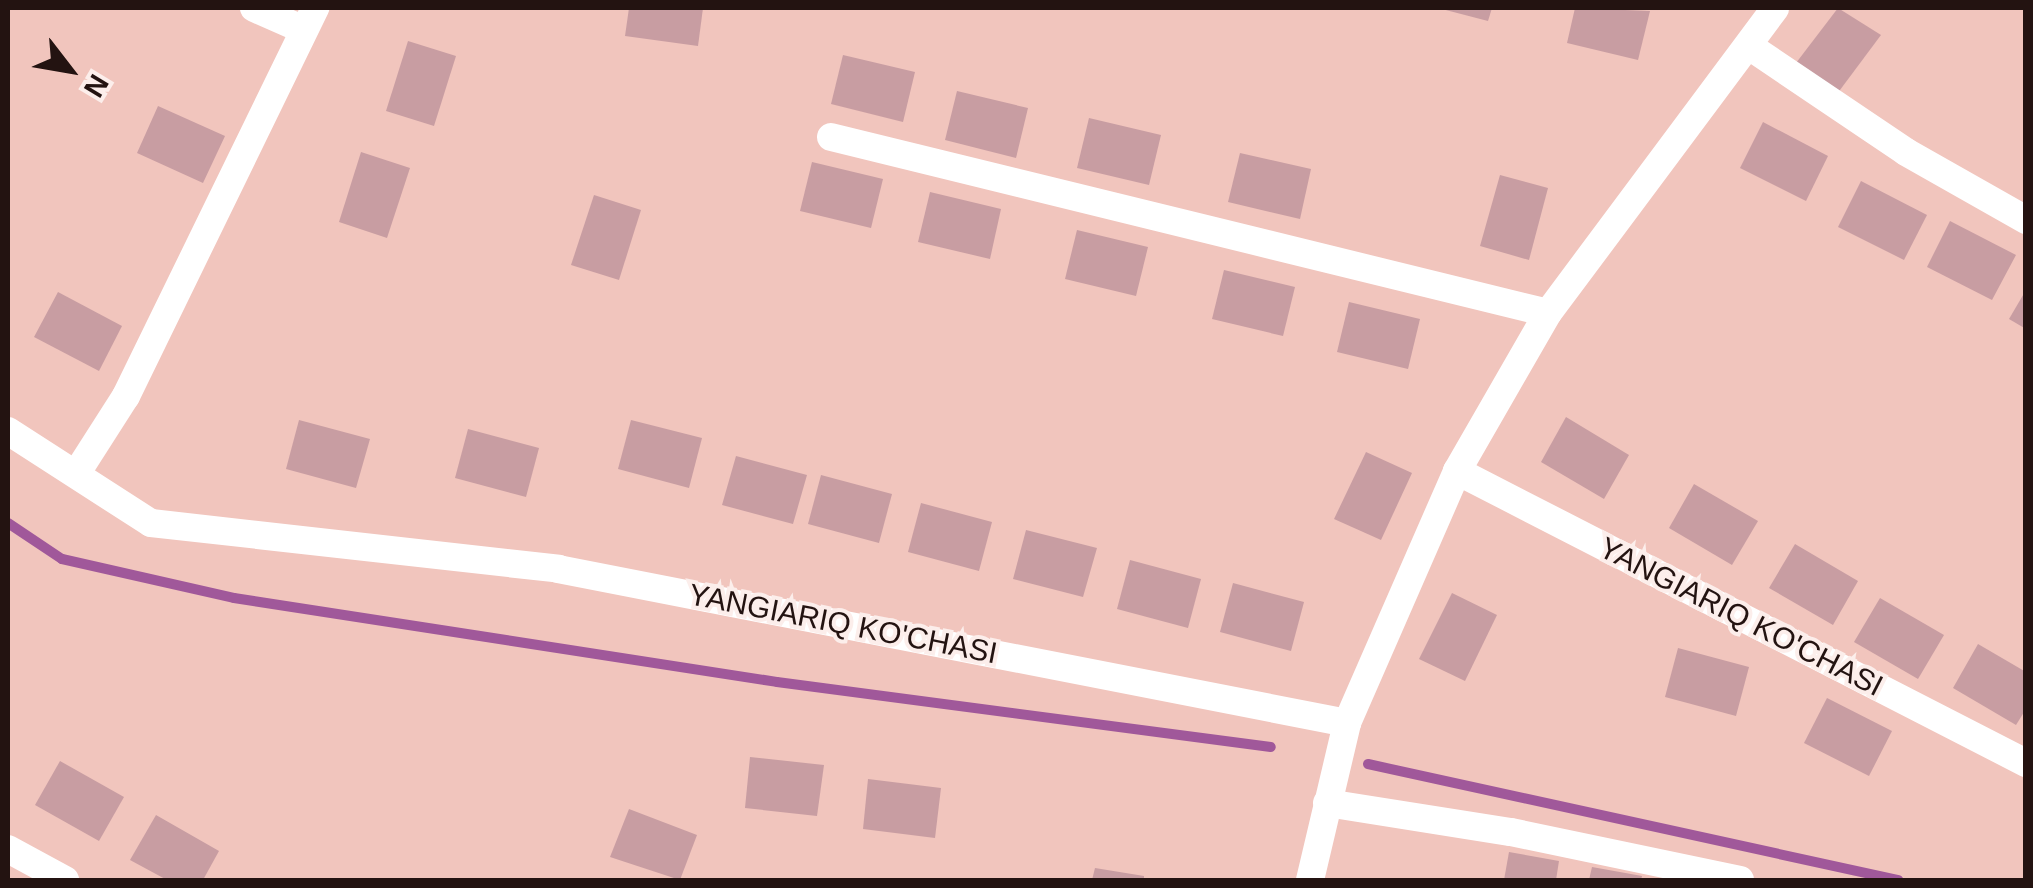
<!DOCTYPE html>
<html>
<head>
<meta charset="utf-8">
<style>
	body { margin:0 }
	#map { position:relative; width:2033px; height:888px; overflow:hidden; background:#f1c5bd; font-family:Helvetica,sans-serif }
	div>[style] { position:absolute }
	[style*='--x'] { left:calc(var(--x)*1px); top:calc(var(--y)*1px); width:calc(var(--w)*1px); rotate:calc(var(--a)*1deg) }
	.stream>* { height:10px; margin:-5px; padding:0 5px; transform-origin:5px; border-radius:5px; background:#a0589a }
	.building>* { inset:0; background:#c89da2 }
	.minor>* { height:28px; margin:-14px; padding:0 14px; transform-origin:14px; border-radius:14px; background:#fff }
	span { translate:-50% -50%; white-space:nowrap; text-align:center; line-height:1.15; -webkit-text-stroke:8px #fceeeb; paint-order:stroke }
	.street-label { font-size:30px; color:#231311 }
	.frame { position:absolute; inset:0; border:10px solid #231311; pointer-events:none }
	.north { position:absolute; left:20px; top:20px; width:100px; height:100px; -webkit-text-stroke:8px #fceeeb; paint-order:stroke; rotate:121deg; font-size:28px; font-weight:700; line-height:40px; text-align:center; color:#231311 }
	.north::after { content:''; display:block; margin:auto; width:35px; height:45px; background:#231311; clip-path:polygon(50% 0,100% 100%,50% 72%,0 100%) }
</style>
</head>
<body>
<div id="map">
	<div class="stream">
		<i style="--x:8;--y:523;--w:65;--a:33.7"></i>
		<i style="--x:62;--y:559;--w:176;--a:12.8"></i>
		<i style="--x:234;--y:598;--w:549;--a:8.79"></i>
		<i style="--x:777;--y:682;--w:498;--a:7.5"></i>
		<i style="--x:1368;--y:764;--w:543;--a:12.35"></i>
	</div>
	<div class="building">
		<i style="clip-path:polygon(629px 8px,703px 8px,698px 46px,625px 36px)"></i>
		<i style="clip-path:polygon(1438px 8px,1492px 8px,1488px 21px)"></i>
		<i style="clip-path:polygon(1575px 8px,1650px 11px,1638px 60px,1567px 43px)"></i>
		<i style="clip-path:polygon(1838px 8px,1881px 35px,1837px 94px,1796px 63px)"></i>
		<i style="clip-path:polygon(408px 41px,456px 56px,434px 126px,386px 111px)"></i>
		<i style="clip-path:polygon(843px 55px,915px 72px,903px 122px,831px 104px)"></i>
		<i style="clip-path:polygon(957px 91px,1028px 108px,1016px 158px,945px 140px)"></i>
		<i style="clip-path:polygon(158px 106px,225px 136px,203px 183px,137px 153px)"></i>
		<i style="clip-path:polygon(1089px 118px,1161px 135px,1149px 185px,1077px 168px)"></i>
		<i style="clip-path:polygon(1763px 122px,1828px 156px,1806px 201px,1740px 168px)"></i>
		<i style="clip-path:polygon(361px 152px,410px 168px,387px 238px,339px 222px)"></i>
		<i style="clip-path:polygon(1240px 153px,1311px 169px,1300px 219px,1228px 202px)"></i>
		<i style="clip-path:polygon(812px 162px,883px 179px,871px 228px,800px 211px)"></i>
		<i style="clip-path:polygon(1500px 175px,1548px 188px,1529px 260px,1480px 246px)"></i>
		<i style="clip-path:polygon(1861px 181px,1927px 215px,1904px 260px,1838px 227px)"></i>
		<i style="clip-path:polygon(930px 192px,1001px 209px,990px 259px,918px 242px)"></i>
		<i style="clip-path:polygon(594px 195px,641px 210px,619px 280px,571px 265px)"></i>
		<i style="clip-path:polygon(1950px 221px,2016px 255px,1992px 300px,1927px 267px)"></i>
		<i style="clip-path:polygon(1077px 230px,1148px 247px,1136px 296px,1065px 279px)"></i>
		<i style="clip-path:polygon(1224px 270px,1295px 287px,1283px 336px,1212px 319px)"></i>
		<i style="clip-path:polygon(2026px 290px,2026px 329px,2009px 319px)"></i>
		<i style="clip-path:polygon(58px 292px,122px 326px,99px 371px,34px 337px)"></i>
		<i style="clip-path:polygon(1349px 302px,1420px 319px,1408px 369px,1337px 352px)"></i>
		<i style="clip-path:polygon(1566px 417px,1629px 455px,1604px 499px,1541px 462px)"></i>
		<i style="clip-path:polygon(299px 420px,370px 439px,356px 488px,286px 469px)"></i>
		<i style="clip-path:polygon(631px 420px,702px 438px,689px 488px,618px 469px)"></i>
		<i style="clip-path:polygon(468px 429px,539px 448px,526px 497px,455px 478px)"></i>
		<i style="clip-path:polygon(1366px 452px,1412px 473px,1381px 540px,1334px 519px)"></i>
		<i style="clip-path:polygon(736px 456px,807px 475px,793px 524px,722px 505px)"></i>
		<i style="clip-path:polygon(821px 475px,892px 494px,879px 543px,808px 524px)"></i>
		<i style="clip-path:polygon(1694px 484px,1758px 521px,1732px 565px,1669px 528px)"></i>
		<i style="clip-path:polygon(921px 503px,992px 522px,979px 571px,908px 552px)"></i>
		<i style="clip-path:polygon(1026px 530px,1097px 548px,1083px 597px,1013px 579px)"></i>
		<i style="clip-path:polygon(1795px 544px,1858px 581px,1833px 625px,1769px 588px)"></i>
		<i style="clip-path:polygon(1130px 560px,1201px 579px,1188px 628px,1117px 609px)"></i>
		<i style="clip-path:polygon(1233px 583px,1304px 602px,1291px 651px,1220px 632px)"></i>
		<i style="clip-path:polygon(1452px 593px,1497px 615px,1465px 681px,1419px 659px)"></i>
		<i style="clip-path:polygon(1880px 598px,1944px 635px,1918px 679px,1854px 642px)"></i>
		<i style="clip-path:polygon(1978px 644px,2026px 672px,2026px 709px,2016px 725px,1953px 688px)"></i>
		<i style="clip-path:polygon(1678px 648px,1749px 667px,1736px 716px,1665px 697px)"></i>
		<i style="clip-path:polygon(1827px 698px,1892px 731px,1869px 776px,1804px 743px)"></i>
		<i style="clip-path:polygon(750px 757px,824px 765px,817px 816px,745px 808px)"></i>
		<i style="clip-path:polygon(60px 761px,124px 797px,99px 841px,35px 805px)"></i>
		<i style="clip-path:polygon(868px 779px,941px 788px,935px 838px,863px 829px)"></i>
		<i style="clip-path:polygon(629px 809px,697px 835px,680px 880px,610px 857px)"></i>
		<i style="clip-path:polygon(156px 815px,219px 851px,203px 880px,167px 880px,130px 860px)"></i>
		<i style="clip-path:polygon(1509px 852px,1559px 861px,1556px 880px,1504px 880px)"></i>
		<i style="clip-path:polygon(1592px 867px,1642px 876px,1641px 880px,1589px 880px)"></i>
		<i style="clip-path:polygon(1095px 868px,1144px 876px,1144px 880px,1092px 880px)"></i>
	</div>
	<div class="minor">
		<i style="--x:254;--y:8;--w:52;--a:23.6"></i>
		<i style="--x:1749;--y:46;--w:189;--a:34"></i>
		<i style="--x:1906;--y:152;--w:138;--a:29.5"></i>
		<i style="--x:831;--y:137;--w:738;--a:13.79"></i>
		<i style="--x:8;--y:431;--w:170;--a:32.8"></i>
		<i style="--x:151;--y:523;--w:410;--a:6.4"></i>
		<i style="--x:558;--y:569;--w:804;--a:11.04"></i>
		<i style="--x:78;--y:471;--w:89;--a:-57.4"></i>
		<i style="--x:126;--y:396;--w:432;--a:-64"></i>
		<i style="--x:1457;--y:471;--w:640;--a:27.17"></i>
		<i style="--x:1327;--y:803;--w:186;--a:9"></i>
		<i style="--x:1511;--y:832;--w:234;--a:11.8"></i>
		<i style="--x:8;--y:849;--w:65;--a:28.5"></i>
		<i style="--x:1310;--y:880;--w:161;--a:-76.7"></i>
		<i style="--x:1347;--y:723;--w:275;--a:-66.4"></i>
		<i style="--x:1457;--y:471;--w:182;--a:-60.1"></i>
		<i style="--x:1548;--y:313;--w:380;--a:-53.3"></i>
	</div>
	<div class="street-label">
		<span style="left:1741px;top:617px;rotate:27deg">YANGIARIQ KO'CHASI</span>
		<span style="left:843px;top:624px;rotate:11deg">YANGIARIQ KO'CHASI</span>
	</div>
	<div class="frame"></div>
	<div class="north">N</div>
</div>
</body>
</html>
